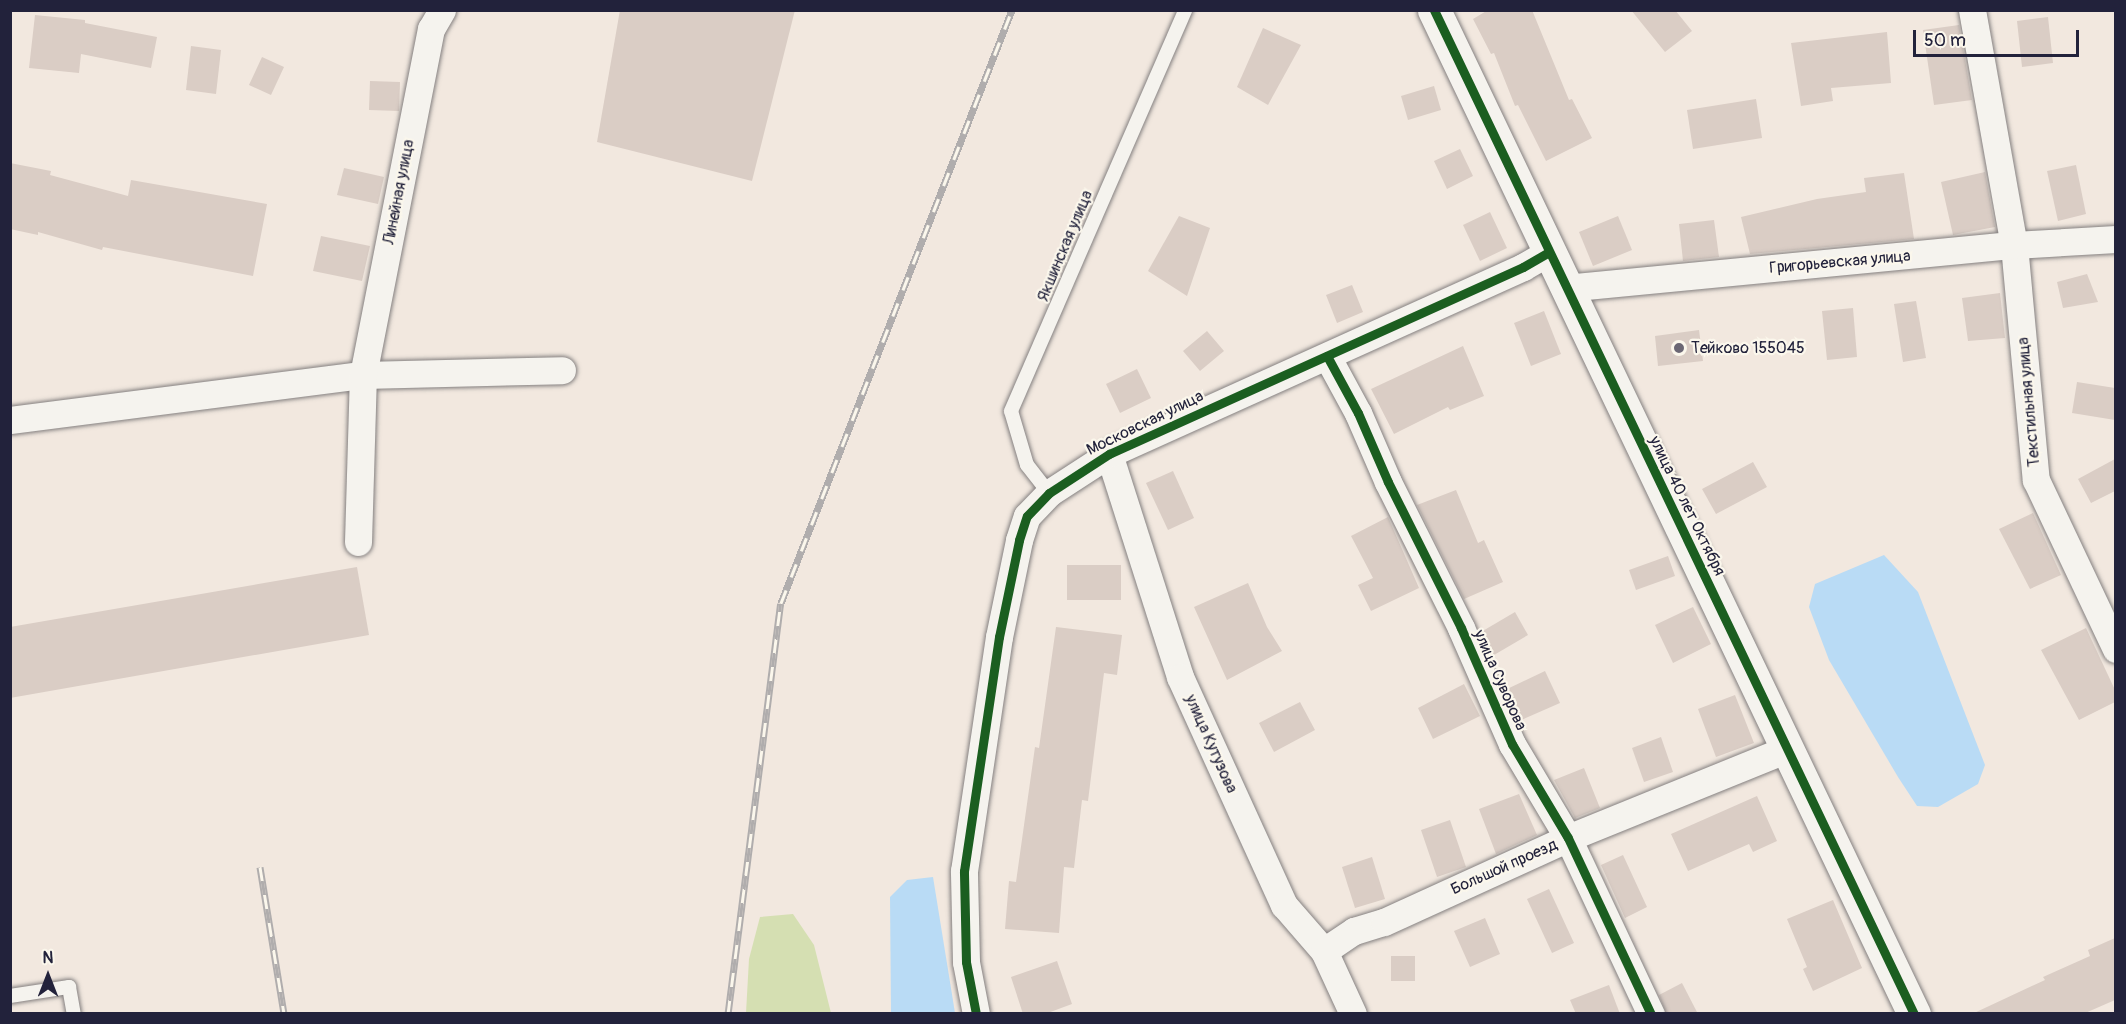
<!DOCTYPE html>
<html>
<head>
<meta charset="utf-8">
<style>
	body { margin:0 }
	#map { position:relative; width:2126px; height:1024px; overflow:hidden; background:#f2e8df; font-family:Pangolin,sans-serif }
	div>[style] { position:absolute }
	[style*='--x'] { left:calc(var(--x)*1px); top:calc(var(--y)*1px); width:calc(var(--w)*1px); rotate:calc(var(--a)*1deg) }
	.green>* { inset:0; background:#d5dfb2 }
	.water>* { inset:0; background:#b9dbf5 }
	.building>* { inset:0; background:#dacdc5 }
	.roads { filter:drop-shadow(0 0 2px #848080) drop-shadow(0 0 2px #848080) }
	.service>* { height:14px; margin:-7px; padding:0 7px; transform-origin:7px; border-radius:7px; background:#f5f3ee }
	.minor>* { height:27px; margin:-13.5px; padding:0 13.5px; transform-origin:13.5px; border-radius:13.5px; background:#f5f3ee }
	.tertiary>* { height:33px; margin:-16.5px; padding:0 16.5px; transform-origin:16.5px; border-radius:16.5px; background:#f5f3ee }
	.rail>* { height:7px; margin-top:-3.5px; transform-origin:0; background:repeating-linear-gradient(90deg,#fbf7ec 0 14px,#b0adad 0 28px); box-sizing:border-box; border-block:2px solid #b0adad }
	.cycleway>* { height:9px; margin:-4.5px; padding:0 4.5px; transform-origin:4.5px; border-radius:4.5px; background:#1b5e20 }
	.dots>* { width:16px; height:16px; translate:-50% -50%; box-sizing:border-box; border:3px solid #fbf7ec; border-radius:50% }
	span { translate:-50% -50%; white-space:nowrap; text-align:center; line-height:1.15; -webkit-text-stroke:4.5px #fbf7ec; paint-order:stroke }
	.street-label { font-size:16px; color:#22223b }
	.poi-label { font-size:16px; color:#22223b }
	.left { translate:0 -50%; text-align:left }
	.frame { position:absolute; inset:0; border:12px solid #22223b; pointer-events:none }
	.north { position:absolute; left:18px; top:946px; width:60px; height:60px; -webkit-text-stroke:4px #fbf7ec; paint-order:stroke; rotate:0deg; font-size:16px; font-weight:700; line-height:24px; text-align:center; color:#22223b }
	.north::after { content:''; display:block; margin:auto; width:21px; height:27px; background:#22223b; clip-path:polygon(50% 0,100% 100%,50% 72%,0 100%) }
	.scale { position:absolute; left:1913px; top:30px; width:166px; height:27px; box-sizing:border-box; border:3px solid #22223b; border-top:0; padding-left:8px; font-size:18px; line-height:21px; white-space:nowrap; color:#22223b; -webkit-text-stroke:4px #fbf7ec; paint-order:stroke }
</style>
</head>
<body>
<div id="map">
	<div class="green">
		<i style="clip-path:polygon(793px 914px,814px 945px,831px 1013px,746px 1013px,749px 959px,760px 917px)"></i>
	</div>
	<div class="water">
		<i style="clip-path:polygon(1884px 555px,1918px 592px,1985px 765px,1978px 784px,1938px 807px,1917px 806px,1898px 777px,1829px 660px,1809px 607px,1815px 584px)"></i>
		<i style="clip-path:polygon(933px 877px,955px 1013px,891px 1013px,890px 897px,907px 880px)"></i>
	</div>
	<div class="building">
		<i style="clip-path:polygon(620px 10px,795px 10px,752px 181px,597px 142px)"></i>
		<i style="clip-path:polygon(1488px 10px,1532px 10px,1569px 100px,1572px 99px,1592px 138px,1546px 161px,1518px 105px,1515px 106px,1494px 53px,1491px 54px,1473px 19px)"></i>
		<i style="clip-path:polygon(1631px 10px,1675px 10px,1692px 31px,1665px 52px)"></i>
		<i style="clip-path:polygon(35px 15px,85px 20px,85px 23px,157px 37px,151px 68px,81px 54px,79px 73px,29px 68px)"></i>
		<i style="clip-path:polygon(2048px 17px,2053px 63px,2022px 67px,2017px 21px)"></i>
		<i style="clip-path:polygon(1959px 25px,1972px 100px,1934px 105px,1923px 30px)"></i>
		<i style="clip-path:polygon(1263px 28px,1301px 45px,1268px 105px,1237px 87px)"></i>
		<i style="clip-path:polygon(1887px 32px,1891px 83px,1831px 88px,1833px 101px,1801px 106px,1791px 43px)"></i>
		<i style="clip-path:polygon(191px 46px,221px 50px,216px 94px,186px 90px)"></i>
		<i style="clip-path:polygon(262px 57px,284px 67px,271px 95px,249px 85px)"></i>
		<i style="clip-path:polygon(370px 81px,400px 82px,399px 111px,369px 110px)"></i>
		<i style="clip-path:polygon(1434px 86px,1441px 110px,1408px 120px,1401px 96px)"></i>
		<i style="clip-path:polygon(1756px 99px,1762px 138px,1693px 149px,1687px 110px)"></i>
		<i style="clip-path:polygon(1460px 149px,1473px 176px,1447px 189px,1434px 161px)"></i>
		<i style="clip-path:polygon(10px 163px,51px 171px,50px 175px,128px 196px,131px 180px,267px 204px,253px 276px,103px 247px,102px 250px,38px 232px,38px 235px,10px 229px)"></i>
		<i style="clip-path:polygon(2076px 165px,2086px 214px,2058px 221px,2047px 171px)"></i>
		<i style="clip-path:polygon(344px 168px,384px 177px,378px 204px,337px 195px)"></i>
		<i style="clip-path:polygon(1985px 172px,1995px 227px,1953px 235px,1941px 182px)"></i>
		<i style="clip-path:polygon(1904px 173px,1914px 239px,1750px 254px,1741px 217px,1817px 199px,1866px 192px,1864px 178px)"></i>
		<i style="clip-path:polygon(1490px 212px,1507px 248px,1480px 261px,1463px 225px)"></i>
		<i style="clip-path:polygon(1179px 216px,1210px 228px,1187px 296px,1148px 271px)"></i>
		<i style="clip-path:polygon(1618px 216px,1632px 250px,1593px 266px,1579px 232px)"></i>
		<i style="clip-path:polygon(1714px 220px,1719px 257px,1683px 261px,1679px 224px)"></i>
		<i style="clip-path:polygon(321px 236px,370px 246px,362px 281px,313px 271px)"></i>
		<i style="clip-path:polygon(2087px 274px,2098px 302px,2063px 308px,2057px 282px)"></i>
		<i style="clip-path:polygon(1352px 285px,1363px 312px,1337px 323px,1326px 295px)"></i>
		<i style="clip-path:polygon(2000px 293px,2005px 338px,1968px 341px,1962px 298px)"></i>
		<i style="clip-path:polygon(1916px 301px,1926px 358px,1903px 362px,1894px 304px)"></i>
		<i style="clip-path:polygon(1853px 308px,1857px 357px,1827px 360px,1822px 311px)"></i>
		<i style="clip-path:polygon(1544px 311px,1561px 354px,1531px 366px,1514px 323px)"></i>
		<i style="clip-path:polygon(1699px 330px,1703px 361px,1658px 366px,1655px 336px)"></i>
		<i style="clip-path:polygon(1207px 331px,1224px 351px,1200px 371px,1183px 351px)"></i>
		<i style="clip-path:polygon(1463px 346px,1484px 396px,1450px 410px,1448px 407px,1394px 434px,1371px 389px)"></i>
		<i style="clip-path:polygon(1137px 369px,1151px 398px,1120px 413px,1106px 384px)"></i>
		<i style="clip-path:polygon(2077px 382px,2115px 388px,2115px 420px,2072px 413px)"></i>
		<i style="clip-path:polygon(2115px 459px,2115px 491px,2091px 503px,2078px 479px)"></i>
		<i style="clip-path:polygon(1753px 462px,1767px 487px,1716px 514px,1702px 489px)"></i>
		<i style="clip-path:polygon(1173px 471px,1194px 518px,1168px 530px,1146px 483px)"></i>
		<i style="clip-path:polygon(1456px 490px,1478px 543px,1484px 540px,1503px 582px,1464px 599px,1417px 505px)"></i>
		<i style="clip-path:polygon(2033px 513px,2061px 575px,2030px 589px,1999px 529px)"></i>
		<i style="clip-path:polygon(1388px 517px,1419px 588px,1371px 611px,1358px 585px,1373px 578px,1351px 536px)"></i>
		<i style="clip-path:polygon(1668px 556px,1675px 576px,1636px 590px,1629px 570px)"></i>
		<i style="clip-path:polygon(1067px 565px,1121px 565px,1121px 600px,1067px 600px)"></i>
		<i style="clip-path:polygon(357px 567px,369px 635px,10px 698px,10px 627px)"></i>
		<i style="clip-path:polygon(1248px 583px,1267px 627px,1282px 651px,1227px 680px,1194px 607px)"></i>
		<i style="clip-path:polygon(1693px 607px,1711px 644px,1673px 663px,1655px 625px)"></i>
		<i style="clip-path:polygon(1515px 612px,1528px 635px,1494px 655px,1481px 632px)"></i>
		<i style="clip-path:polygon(1056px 627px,1122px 635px,1117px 675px,1104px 673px,1088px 801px,1082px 800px,1074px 868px,1064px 867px,1059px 933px,1005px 929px,1009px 881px,1016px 882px,1035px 747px,1039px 748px)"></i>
		<i style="clip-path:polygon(2086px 628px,2115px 690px,2115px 702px,2079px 720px,2041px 650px)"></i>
		<i style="clip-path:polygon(1545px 671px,1560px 703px,1519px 721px,1505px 690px)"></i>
		<i style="clip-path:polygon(1464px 684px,1480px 716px,1433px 739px,1418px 708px)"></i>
		<i style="clip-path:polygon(1735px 695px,1754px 743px,1716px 757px,1698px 709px)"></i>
		<i style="clip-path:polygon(1300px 702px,1315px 730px,1274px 752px,1259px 723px)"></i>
		<i style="clip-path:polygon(1661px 737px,1673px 772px,1644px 782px,1632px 748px)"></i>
		<i style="clip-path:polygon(1584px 768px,1600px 808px,1575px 818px,1554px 780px)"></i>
		<i style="clip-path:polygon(1519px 794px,1537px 835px,1496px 854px,1479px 809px)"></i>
		<i style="clip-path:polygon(1757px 796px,1777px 841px,1753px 852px,1749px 844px,1688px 871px,1671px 834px)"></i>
		<i style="clip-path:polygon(1450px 820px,1466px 867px,1437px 877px,1421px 830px)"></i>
		<i style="clip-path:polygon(1623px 855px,1647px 907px,1625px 918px,1601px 865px)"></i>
		<i style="clip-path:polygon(1372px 857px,1385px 899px,1355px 908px,1342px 867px)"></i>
		<i style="clip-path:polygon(1549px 889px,1574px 943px,1552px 953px,1527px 899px)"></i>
		<i style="clip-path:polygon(1833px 900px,1862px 968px,1813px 991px,1803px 969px,1807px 967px,1787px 919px)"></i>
		<i style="clip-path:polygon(1485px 918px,1500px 954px,1470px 967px,1454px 931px)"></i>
		<i style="clip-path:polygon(2115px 938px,2115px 1000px,2083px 1014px,1972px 1014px,2045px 980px,2043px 977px,2090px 956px,2088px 950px)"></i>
		<i style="clip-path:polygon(1391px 956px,1415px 956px,1415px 981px,1391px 981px)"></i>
		<i style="clip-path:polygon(1057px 961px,1072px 1004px,1045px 1014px,1023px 1014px,1011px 977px)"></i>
		<i style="clip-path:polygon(1682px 983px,1698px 1014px,1666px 1014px,1659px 995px)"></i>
		<i style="clip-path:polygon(1609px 985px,1620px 1014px,1576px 1014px,1570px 1000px)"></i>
	</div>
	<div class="roads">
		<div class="service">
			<i style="--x:1049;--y:493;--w:36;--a:-128"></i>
			<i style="--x:1027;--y:465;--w:56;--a:-106.5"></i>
			<i style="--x:1011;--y:411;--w:437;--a:-66.5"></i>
			<i style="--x:10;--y:996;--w:60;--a:-8.7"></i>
			<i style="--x:69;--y:987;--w:27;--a:80"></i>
		</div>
		<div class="minor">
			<i style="--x:1972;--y:10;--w:239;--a:79.9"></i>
			<i style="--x:2014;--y:245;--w:236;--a:84.7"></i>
			<i style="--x:2036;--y:480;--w:187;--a:64.7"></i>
			<i style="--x:1565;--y:288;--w:451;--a:-5.5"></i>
			<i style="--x:2014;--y:245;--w:102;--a:-3.4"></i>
			<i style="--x:1327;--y:356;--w:65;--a:61.5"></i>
			<i style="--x:1358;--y:413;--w:75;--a:66.5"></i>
			<i style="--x:1388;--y:482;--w:163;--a:63.4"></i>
			<i style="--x:1461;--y:628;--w:127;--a:66.3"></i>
			<i style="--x:1512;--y:744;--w:109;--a:59.2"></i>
			<i style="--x:1568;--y:838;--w:195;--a:64.8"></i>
			<i style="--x:10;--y:420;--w:356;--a:-7.3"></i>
			<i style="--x:363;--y:375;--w:199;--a:-1.4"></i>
			<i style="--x:1109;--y:454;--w:234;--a:72.3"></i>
			<i style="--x:1180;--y:677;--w:251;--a:65.5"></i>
			<i style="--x:1284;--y:905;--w:61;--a:49"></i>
			<i style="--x:1324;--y:951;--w:69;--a:65.3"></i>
			<i style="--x:358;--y:542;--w:167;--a:-88.3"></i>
			<i style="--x:363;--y:375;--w:353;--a:-78.9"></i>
			<i style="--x:431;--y:29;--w:22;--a:-60"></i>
			<i style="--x:1324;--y:951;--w:36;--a:-34"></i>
			<i style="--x:1354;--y:931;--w:31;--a:-17"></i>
			<i style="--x:1384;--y:922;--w:202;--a:-24.5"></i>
			<i style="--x:1568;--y:838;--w:236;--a:-22.1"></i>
			<i style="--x:976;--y:1014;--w:53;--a:-100.9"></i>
			<i style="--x:966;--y:962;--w:91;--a:-91.3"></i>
			<i style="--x:964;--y:871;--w:237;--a:-81.5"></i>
			<i style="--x:999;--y:637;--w:99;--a:-78.3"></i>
			<i style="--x:1019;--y:540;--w:25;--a:-72"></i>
			<i style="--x:1027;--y:516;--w:32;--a:-46"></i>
			<i style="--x:1049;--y:493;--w:72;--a:-33"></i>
			<i style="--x:1109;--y:454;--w:454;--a:-24.3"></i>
			<i style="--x:1523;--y:267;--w:30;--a:-30"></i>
		</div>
		<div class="tertiary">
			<i style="--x:1434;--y:10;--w:1113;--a:64.45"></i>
		</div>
	</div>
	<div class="rail">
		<i style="--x:260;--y:867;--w:149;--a:80.7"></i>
		<i style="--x:728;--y:1014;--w:414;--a:-82.7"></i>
		<i style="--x:781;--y:603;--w:636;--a:-68.72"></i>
	</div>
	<div class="cycleway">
		<i style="--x:1434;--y:10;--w:1113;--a:64.45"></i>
		<i style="--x:1327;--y:356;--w:65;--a:61.5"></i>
		<i style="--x:1358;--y:413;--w:75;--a:66.5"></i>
		<i style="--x:1388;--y:482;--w:163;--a:63.4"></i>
		<i style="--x:1461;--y:628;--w:127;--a:66.3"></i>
		<i style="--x:1512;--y:744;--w:109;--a:59.2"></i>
		<i style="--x:1568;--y:838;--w:195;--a:64.8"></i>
		<i style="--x:976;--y:1014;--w:53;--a:-100.9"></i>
		<i style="--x:966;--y:962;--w:91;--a:-91.3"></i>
		<i style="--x:964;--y:871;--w:237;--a:-81.5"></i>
		<i style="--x:999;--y:637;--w:99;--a:-78.3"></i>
		<i style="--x:1019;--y:540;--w:25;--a:-72"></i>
		<i style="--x:1027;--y:516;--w:32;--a:-46"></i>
		<i style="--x:1049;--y:493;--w:72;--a:-33"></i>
		<i style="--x:1109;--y:454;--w:454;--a:-24.3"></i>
		<i style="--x:1523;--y:267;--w:30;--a:-30"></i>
	</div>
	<div class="dots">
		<i style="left:1679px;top:348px;background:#6b6774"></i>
	</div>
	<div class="street-label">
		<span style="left:399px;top:192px;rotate:-79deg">Линейная улица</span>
		<span style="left:1065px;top:246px;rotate:-67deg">Якшинская улица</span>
		<span style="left:1840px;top:262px;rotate:-5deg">Григорьевская улица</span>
		<span style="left:2029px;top:402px;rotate:-95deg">Текстильная улица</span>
		<span style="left:1145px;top:423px;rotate:-26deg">Московская улица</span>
		<span style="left:1687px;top:506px;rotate:64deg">улица 40 лет Октября</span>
		<span style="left:1500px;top:680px;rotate:66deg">улица Суворова</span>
		<span style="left:1211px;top:744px;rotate:66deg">улица Кутузова</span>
		<span style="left:1504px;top:867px;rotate:-24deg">Большой проезд</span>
	</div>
	<div class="poi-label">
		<span class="left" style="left:1691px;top:348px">Тейково 155045</span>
	</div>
	<div class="frame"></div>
	<div class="north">N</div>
	<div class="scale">50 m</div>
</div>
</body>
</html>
